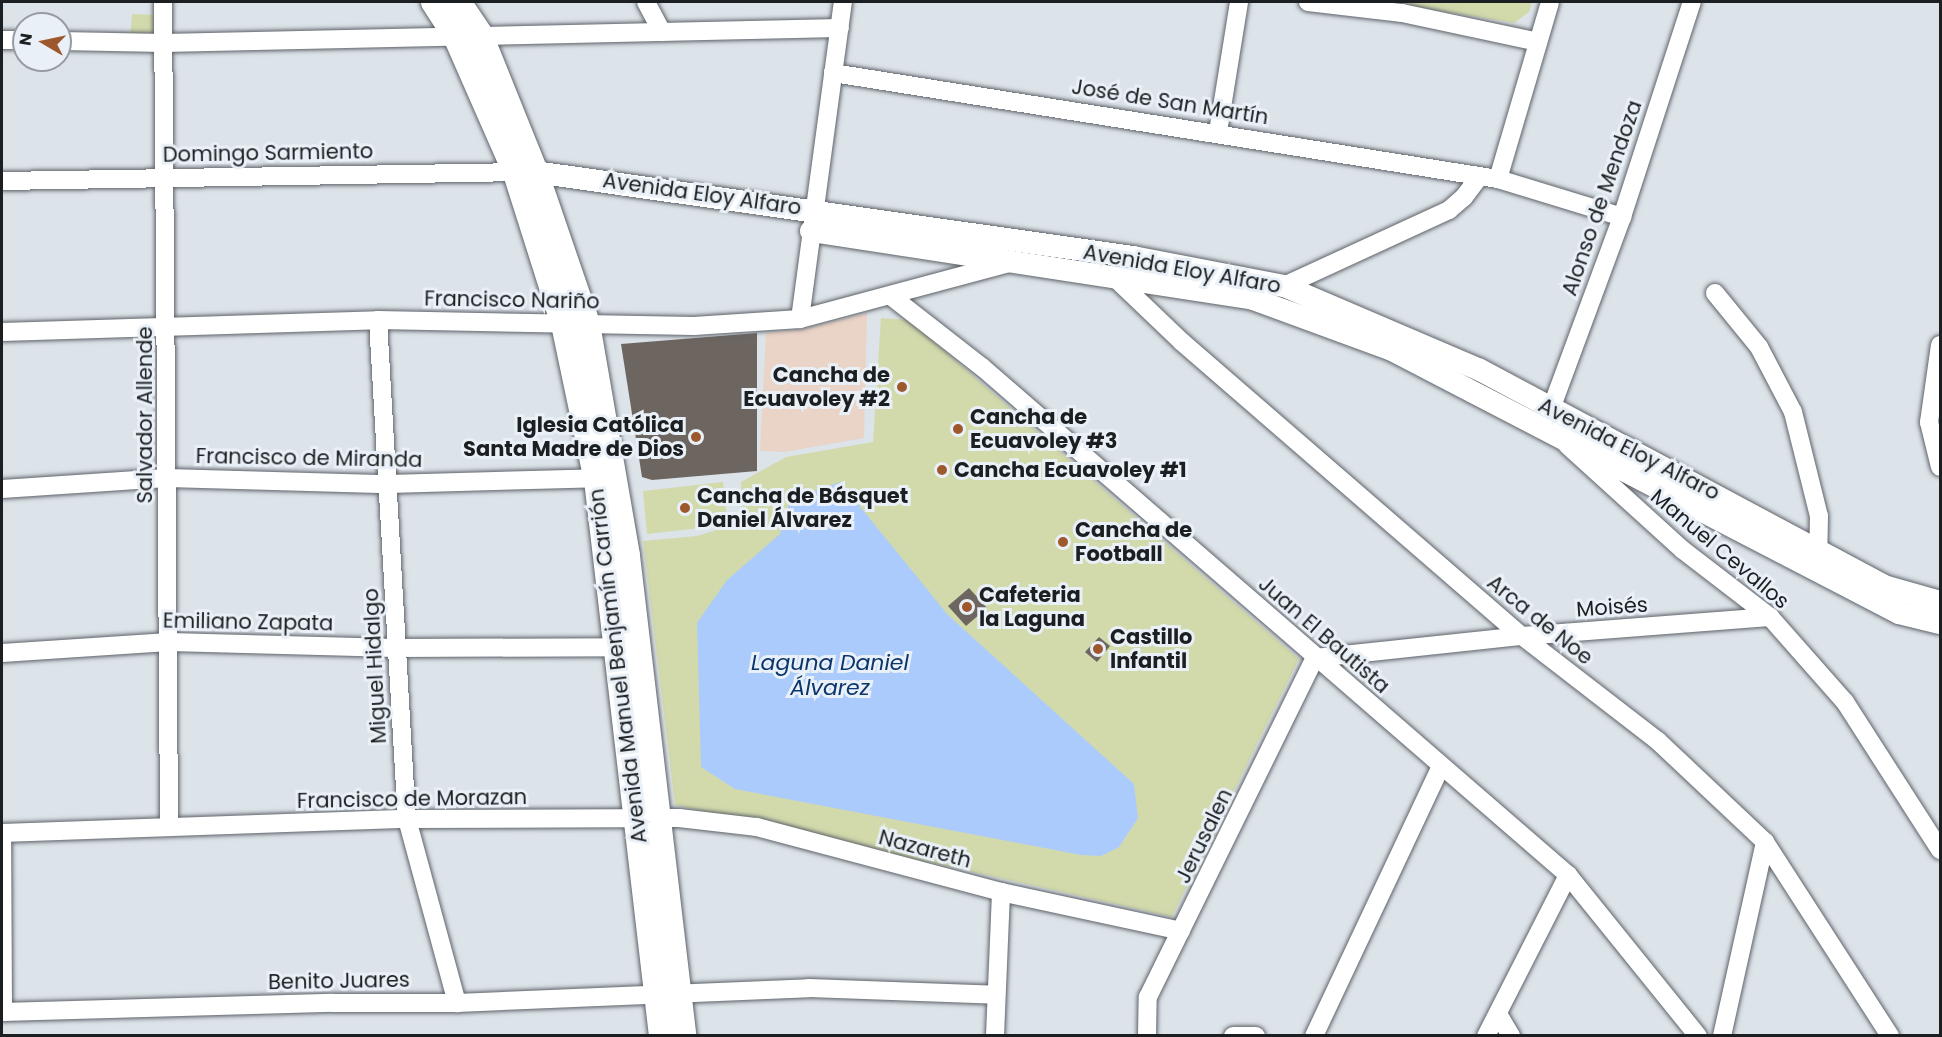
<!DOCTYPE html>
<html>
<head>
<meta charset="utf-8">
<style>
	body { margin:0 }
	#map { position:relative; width:1942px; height:1037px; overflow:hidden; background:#dce3e9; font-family:Poppins,sans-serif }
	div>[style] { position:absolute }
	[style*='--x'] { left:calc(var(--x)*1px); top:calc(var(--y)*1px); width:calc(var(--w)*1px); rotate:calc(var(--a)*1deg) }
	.education>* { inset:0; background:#ead3c7 }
	.green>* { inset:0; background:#d2daac }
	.water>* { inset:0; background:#aacbfc }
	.building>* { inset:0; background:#6c6560 }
	.roads { filter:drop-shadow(0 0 2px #5e6369) drop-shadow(0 0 2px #5e6369) }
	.minor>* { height:18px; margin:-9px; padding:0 9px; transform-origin:9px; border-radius:9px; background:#fff }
	.tertiary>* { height:22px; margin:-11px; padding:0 11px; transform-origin:11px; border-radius:11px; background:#fff }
	.secondary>* { height:26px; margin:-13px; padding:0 13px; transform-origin:13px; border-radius:13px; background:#fff }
	.dots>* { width:16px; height:16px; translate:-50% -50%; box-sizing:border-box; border:3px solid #e9f0f7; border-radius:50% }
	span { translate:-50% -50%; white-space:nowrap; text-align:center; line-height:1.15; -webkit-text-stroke:6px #e9f0f7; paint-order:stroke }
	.street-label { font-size:21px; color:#1c1f21 }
	.poi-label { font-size:21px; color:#1c1f21; font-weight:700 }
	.right { translate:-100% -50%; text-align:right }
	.left { translate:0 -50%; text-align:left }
	.water-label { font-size:22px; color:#0b356d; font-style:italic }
	.frame { position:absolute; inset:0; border:3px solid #1c1f21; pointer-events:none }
	.north { position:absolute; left:12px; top:12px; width:60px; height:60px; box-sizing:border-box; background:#e9f0f7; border:2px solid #979ca1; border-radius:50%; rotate:279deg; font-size:16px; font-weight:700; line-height:24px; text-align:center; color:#1c1f21 }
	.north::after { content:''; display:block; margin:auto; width:21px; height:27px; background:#9e582e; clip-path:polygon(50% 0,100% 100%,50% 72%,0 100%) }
</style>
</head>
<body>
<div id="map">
	<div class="education">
		<i style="clip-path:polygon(867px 313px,864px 438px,784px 452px,760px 451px,766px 333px,803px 329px)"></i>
	</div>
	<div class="green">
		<i style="clip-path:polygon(1409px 2px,1532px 2px,1529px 12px,1514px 23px,1411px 6px)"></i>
		<i style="clip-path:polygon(132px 14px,158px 15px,157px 41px,130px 39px)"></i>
		<i style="clip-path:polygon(881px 318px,909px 320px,1299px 659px,1172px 917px,675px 805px,643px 541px,697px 536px,742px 522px,741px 482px,786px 457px,873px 442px)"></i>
		<i style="clip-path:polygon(723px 482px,728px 525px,647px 534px,643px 491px)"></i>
	</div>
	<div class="water">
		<i style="clip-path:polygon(840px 482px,948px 615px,1134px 784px,1138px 818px,1119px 847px,1101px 856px,1081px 855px,735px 789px,701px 767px,697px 623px,727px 580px,780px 534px,790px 500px)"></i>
	</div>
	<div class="building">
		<i style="clip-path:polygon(757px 333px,757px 471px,652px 480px,642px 477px,621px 344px)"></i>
		<i style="clip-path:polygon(969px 588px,987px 608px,966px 626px,948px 606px)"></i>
		<i style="clip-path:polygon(1099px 637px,1110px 646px,1097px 662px,1085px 652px)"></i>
	</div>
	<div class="roads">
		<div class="minor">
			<i style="--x:163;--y:2;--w:825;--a:89.58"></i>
			<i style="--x:646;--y:2;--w:34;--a:62"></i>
			<i style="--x:1308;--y:2;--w:95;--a:6.7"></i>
			<i style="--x:1402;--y:13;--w:139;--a:12"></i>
			<i style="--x:2;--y:40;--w:22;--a:0"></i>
			<i style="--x:60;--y:41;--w:104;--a:1.1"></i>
			<i style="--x:164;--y:43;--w:676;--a:-1.27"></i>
			<i style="--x:833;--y:73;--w:673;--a:9.06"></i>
			<i style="--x:1498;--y:179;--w:130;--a:17"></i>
			<i style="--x:1218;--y:132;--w:132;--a:-80.8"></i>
			<i style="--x:1498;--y:179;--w:184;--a:-73.6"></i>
			<i style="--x:2;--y:181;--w:523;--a:-0.99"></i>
			<i style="--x:1116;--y:279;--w:91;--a:43.7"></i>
			<i style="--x:1182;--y:342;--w:449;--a:40.9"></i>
			<i style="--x:1522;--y:636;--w:172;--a:37.7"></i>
			<i style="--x:1658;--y:741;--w:147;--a:43.3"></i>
			<i style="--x:1765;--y:842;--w:231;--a:57.2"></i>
			<i style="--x:1284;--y:286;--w:182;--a:-24.7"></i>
			<i style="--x:1449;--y:210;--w:20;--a:-41"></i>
			<i style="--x:1464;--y:197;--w:26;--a:-53"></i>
			<i style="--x:1715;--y:293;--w:70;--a:50.8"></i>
			<i style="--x:1759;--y:347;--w:73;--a:62.4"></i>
			<i style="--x:1793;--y:412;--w:107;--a:76"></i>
			<i style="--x:1819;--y:516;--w:46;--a:91.2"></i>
			<i style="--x:892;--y:297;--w:114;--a:37.9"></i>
			<i style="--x:982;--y:367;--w:776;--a:40.92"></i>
			<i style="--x:1568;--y:875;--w:207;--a:51.1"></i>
			<i style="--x:800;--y:319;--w:320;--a:-82.3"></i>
			<i style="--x:378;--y:320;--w:500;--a:86.7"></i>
			<i style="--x:407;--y:819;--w:191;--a:74.8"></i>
			<i style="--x:2;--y:332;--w:376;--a:-1.8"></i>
			<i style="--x:378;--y:320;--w:316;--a:1.1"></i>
			<i style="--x:694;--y:326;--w:106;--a:-3.8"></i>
			<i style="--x:800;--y:319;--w:216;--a:-15"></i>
			<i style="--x:1940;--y:345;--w:78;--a:98.1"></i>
			<i style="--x:1929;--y:422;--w:46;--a:76.3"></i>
			<i style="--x:1551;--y:409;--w:205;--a:-69.7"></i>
			<i style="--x:1622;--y:217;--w:226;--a:-72"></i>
			<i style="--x:1567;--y:445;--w:156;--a:42.2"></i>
			<i style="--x:1683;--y:550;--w:110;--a:37.6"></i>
			<i style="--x:1770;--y:617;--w:113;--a:48.6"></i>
			<i style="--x:1845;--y:702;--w:176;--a:57.3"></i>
			<i style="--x:2;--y:489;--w:165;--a:-3.8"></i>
			<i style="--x:167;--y:478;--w:221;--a:1.6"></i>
			<i style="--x:388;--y:484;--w:219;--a:-1.6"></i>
			<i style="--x:2;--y:653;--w:167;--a:-3.8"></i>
			<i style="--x:169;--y:642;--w:226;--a:1.5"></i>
			<i style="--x:395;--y:648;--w:231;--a:-0.2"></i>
			<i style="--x:1315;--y:658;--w:208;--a:-6.1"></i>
			<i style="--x:1522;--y:636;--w:249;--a:-4.4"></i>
			<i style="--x:2;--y:1012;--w:331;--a:-1.6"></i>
			<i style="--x:333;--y:1003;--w:124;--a:0"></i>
			<i style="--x:457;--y:1003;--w:352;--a:-2.4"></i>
			<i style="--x:809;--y:988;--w:187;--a:2.1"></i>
			<i style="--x:3;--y:1012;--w:179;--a:-90.3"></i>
			<i style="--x:2;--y:833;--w:405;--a:-2"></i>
			<i style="--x:407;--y:819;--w:272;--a:-0.2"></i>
			<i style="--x:679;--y:818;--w:79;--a:6.6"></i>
			<i style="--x:757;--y:827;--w:253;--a:14.9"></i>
			<i style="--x:1001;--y:892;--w:184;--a:12.2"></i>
			<i style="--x:1498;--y:1014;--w:26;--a:59"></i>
			<i style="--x:995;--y:1036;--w:144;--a:-87.6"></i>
			<i style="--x:1147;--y:1036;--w:39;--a:-89"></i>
			<i style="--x:1148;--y:997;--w:378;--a:-63.8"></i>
			<i style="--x:1233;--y:1036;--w:23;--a:0"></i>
			<i style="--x:1314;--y:1036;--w:298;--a:-64.8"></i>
			<i style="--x:1486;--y:1036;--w:181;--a:-63"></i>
			<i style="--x:1722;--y:1036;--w:199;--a:-77.5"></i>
		</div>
		<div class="tertiary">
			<i style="--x:535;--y:172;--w:604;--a:8.09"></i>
			<i style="--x:1133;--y:257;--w:154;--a:10.9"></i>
			<i style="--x:1284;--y:286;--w:213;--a:23.2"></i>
			<i style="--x:1480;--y:370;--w:458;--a:28.1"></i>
			<i style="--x:1884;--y:586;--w:58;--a:15.9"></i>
			<i style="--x:811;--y:231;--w:447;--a:8.7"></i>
			<i style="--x:1253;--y:299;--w:148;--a:20.1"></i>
			<i style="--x:1392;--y:350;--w:571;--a:27.42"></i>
			<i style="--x:1899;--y:613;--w:42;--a:13.7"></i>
		</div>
		<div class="secondary">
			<i style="--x:434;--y:2;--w:40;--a:57.1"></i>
			<i style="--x:456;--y:36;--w:150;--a:66.3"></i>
			<i style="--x:516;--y:173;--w:158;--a:72.4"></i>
			<i style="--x:564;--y:324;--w:159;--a:78.1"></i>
			<i style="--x:597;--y:480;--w:560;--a:83.33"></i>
			<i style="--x:458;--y:2;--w:40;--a:56"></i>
			<i style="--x:480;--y:35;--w:148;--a:68.1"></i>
			<i style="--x:535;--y:172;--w:161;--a:71.1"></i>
			<i style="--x:587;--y:324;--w:235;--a:80.2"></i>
			<i style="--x:627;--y:556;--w:483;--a:83.3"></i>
		</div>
	</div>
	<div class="dots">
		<i style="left:902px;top:387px;background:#9e582e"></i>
		<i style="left:958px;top:429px;background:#9e582e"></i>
		<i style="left:696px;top:437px;background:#9e582e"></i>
		<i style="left:942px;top:470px;background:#9e582e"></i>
		<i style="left:685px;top:508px;background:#9e582e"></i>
		<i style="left:1063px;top:542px;background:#9e582e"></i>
		<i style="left:967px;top:607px;background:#9e582e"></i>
		<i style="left:1098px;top:649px;background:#9e582e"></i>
	</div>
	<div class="street-label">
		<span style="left:1170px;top:102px;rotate:9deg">José de San Martín</span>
		<span style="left:268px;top:153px;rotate:-1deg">Domingo Sarmiento</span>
		<span style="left:702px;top:194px;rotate:8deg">Avenida Eloy Alfaro</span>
		<span style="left:1602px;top:198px;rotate:-71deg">Alonso de Mendoza</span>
		<span style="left:1182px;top:269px;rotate:10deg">Avenida Eloy Alfaro</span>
		<span style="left:512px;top:300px;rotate:1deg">Francisco Nariño</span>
		<span style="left:145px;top:415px;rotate:-90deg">Salvador Allende</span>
		<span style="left:1629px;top:449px;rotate:27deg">Avenida Eloy Alfaro</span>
		<span style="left:309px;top:458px;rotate:1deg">Francisco de Miranda</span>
		<span style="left:1720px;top:549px;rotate:40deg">Manuel Cevallos</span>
		<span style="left:1612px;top:607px;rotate:-4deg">Moisés</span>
		<span style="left:1540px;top:620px;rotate:39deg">Arca de Noe</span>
		<span style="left:248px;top:622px;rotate:1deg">Emiliano Zapata</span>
		<span style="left:1324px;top:635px;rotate:41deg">Juan El Bautista</span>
		<span style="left:375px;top:666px;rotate:-93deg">Miguel Hidalgo</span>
		<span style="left:618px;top:666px;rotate:-97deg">Avenida Manuel Benjamín Carrión</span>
		<span style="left:412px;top:799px;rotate:-1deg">Francisco de Morazan</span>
		<span style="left:1204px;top:836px;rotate:-64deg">Jerusalen</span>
		<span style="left:925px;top:849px;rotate:15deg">Nazareth</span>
		<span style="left:339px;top:981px;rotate:-1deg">Benito Juares</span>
	</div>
	<div class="poi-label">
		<span class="right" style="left:890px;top:387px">Cancha de<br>Ecuavoley #2</span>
		<span class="left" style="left:970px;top:429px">Cancha de<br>Ecuavoley #3</span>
		<span class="right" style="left:684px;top:437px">Iglesia Católica<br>Santa Madre de Dios</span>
		<span class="left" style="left:954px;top:470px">Cancha Ecuavoley #1</span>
		<span class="left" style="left:697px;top:508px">Cancha de Básquet<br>Daniel Álvarez</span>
		<span class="left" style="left:1075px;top:542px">Cancha de<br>Football</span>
		<span class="left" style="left:979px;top:607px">Cafeteria<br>la Laguna</span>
		<span class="left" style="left:1110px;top:649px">Castillo<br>Infantil</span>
	</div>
	<div class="water-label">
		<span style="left:830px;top:675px">Laguna Daniel<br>Álvarez</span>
	</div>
	<div class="frame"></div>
	<div class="north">N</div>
</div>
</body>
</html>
